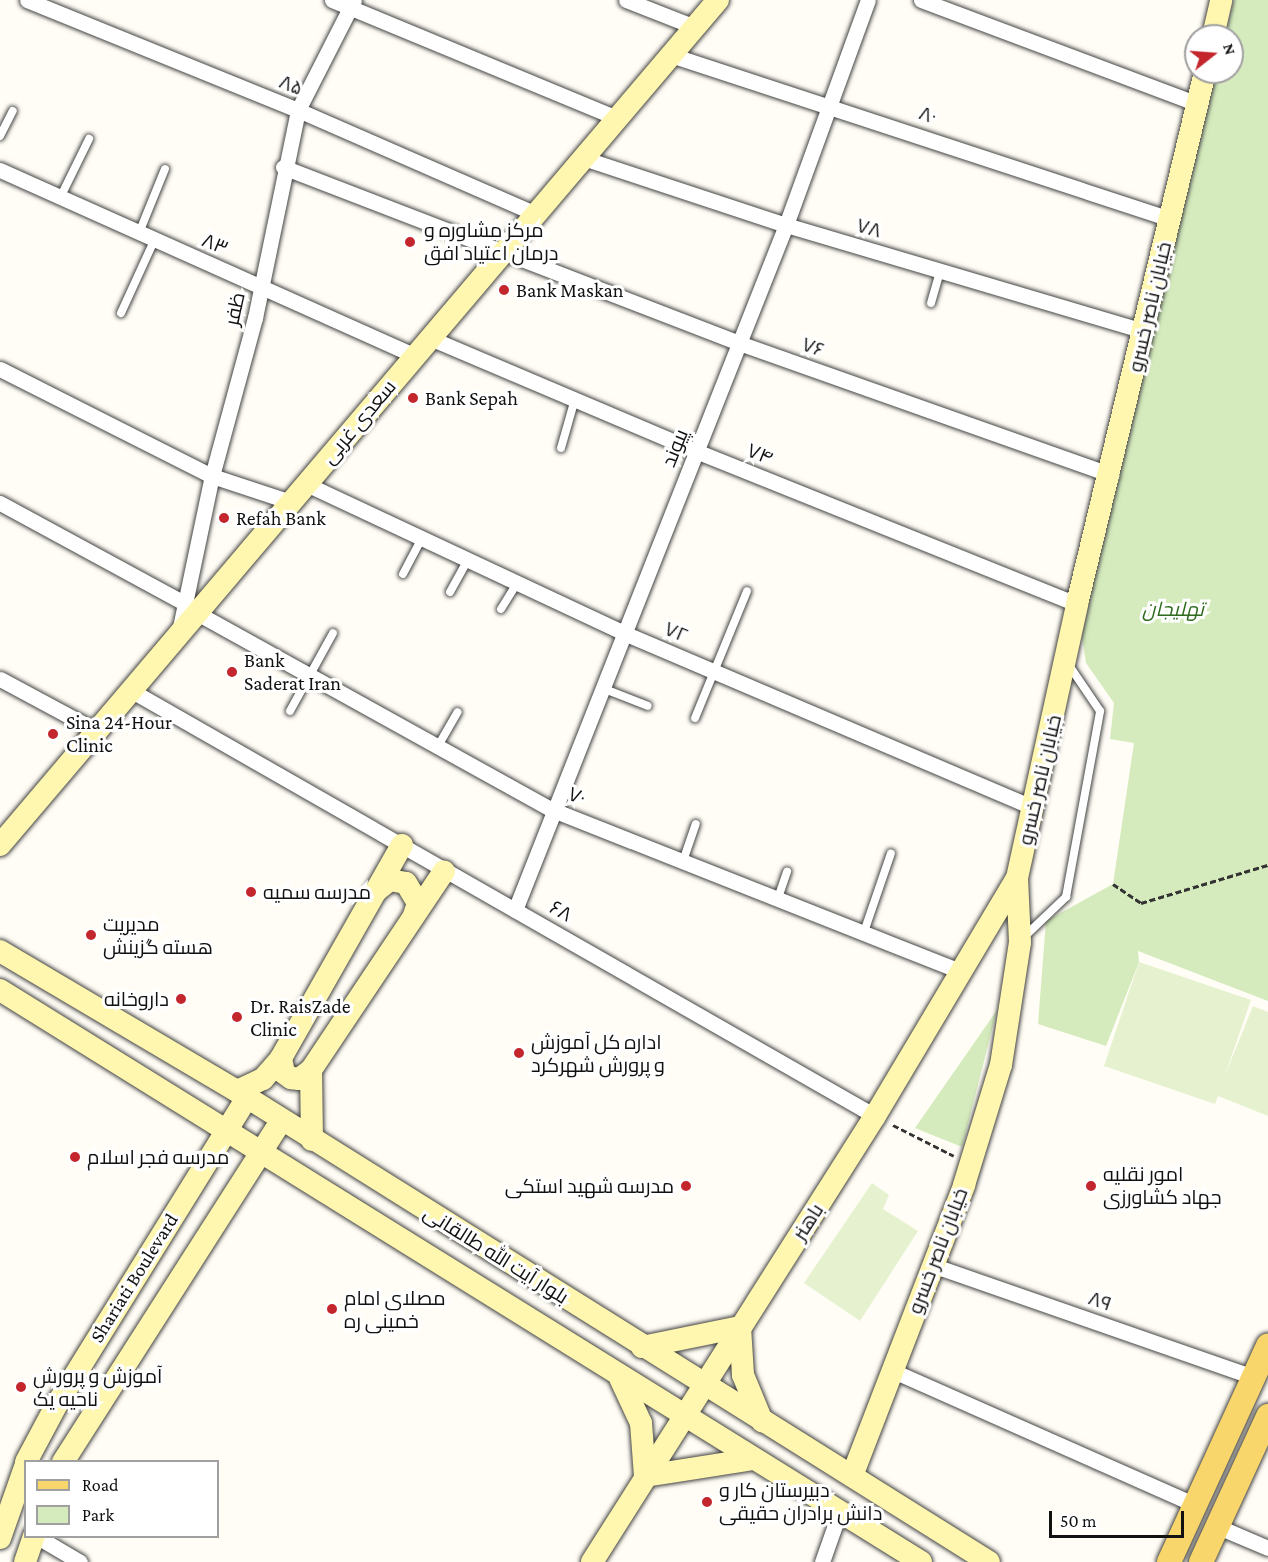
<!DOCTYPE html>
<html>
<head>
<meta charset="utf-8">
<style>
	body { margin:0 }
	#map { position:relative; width:1268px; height:1562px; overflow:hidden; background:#fffdf5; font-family:"Crimson Pro",Cairo,serif }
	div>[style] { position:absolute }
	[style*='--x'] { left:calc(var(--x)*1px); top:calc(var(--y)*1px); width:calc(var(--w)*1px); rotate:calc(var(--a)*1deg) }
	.green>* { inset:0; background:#d5ebbd }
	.pitch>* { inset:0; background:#e6f2cf }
	.path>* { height:3px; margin-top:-1.5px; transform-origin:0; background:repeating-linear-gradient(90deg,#333 0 6px,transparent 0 9px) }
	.roads { filter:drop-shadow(0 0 2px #444) drop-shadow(0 0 2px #444) }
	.service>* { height:8px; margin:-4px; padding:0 4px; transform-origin:4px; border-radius:4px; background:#fff }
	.minor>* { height:15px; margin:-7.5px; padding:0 7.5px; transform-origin:7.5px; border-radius:7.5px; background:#fff }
	.secondary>* { height:22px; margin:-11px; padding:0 11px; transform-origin:11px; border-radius:11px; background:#fff6b0 }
	.primary>* { height:24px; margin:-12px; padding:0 12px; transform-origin:12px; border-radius:12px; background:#f9d66b }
	.dots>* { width:16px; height:16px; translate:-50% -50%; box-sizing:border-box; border:3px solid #fff; border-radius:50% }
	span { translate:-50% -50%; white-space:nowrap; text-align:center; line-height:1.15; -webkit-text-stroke:6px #fff; paint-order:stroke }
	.street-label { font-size:20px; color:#111 }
	.poi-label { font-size:20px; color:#111 }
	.left { translate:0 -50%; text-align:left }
	.right { translate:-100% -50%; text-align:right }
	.park-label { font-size:20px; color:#2f6b1f; font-style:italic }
	.legend { position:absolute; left:24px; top:1460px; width:195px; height:78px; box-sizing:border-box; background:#fff; border:2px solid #a0a0a0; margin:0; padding:8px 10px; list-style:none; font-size:18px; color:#111 }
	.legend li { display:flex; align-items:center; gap:12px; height:30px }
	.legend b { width:30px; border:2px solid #a0a0a0 }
	.north { position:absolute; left:1184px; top:24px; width:60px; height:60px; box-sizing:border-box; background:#fff; border:2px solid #a0a0a0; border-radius:50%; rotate:73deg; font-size:16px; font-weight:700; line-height:24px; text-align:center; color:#111 }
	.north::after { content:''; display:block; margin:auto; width:21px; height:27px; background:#c4262e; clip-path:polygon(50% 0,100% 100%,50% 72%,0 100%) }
	.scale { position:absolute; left:1049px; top:1511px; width:135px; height:27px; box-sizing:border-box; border:3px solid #111; border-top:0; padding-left:8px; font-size:18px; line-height:21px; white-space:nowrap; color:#111; -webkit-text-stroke:4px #fff; paint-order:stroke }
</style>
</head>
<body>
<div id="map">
	<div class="green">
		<i style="clip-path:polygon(1234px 0,1268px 0,1268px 1001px,1138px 951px,1139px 962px,1106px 1046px,1038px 1024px,1046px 921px,1113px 884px,1134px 743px,1110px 739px,1114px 703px,1086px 663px,1077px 603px,1216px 72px,1232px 72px,1232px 36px,1225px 36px)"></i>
		<i style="clip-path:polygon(997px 1010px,962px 1147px,915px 1128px)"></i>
	</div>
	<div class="pitch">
		<i style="clip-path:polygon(1139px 962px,1251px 1000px,1225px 1075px,1253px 1006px,1268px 1012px,1268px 1116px,1218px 1096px,1215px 1104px,1104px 1066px)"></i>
		<i style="clip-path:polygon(872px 1183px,889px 1195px,883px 1209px,918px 1231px,860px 1321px,804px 1283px)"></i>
	</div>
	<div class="path">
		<i style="--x:1113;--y:884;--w:34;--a:34"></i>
		<i style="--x:1141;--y:903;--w:133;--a:-16.7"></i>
		<i style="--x:893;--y:1125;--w:68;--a:26.9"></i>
	</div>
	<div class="roads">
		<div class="service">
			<i style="--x:0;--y:136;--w:28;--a:-63"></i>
			<i style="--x:60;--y:198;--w:66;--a:-63.8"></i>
			<i style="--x:139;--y:233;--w:69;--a:-67.9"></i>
			<i style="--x:931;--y:303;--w:33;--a:-74"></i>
			<i style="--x:121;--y:313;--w:79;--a:-65.4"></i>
			<i style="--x:561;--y:448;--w:51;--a:-74.1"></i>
			<i style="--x:403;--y:574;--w:41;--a:-62.2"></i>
			<i style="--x:450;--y:592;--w:38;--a:-61"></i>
			<i style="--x:501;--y:609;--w:31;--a:-58"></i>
			<i style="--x:602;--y:688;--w:49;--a:21.4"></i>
			<i style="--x:290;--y:711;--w:89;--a:-61.1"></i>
			<i style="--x:695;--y:718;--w:137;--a:-67.7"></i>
			<i style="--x:438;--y:746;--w:39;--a:-60"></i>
			<i style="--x:683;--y:861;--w:39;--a:-71"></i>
			<i style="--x:778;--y:898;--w:28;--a:-71"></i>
			<i style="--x:864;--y:932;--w:83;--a:-71.1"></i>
			<i style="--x:1025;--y:936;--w:57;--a:-43.6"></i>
			<i style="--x:1066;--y:897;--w:189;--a:-79.6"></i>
			<i style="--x:1100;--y:711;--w:57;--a:-124.2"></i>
		</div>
		<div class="minor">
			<i style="--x:27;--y:0;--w:292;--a:22.1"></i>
			<i style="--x:298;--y:110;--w:260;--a:23.6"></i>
			<i style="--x:332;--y:0;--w:308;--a:22.5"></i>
			<i style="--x:626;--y:0;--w:74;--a:21.4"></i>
			<i style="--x:921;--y:0;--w:295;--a:20.6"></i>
			<i style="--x:671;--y:55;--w:525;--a:18.19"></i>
			<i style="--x:583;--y:158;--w:214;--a:18.3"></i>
			<i style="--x:786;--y:225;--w:373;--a:16.5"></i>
			<i style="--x:283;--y:167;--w:489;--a:21.1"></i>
			<i style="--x:739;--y:343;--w:395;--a:19.5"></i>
			<i style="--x:0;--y:170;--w:455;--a:24.1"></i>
			<i style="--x:430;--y:338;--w:289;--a:23"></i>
			<i style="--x:696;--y:451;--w:411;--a:21.9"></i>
			<i style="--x:0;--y:369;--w:237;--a:26.8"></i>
			<i style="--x:212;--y:476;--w:83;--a:18.2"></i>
			<i style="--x:306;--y:484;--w:351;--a:25.1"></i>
			<i style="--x:624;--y:633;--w:446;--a:23.1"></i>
			<i style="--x:0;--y:503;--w:209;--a:28.5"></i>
			<i style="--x:197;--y:613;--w:407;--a:29"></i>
			<i style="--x:553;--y:810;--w:441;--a:21.6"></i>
			<i style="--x:179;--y:632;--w:159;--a:-78.1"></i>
			<i style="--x:212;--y:476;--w:164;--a:-74.8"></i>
			<i style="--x:255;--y:318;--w:212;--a:-78.3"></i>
			<i style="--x:298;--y:110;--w:123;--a:-63"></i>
			<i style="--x:0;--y:679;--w:110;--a:28.2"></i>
			<i style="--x:132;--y:691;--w:856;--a:29.77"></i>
			<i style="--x:515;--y:910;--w:737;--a:-68.42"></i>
			<i style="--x:786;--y:225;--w:239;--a:-70"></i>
			<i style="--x:932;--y:1265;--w:340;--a:19.2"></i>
			<i style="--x:891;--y:1370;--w:333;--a:23.9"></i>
			<i style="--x:1228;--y:1531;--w:43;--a:23"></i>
			<i style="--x:36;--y:1536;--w:51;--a:30.6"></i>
			<i style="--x:822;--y:1562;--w:54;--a:-70.6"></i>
		</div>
		<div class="secondary">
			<i style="--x:1213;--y:36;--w:37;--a:-77"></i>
			<i style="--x:0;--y:845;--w:1109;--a:-49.65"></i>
			<i style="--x:375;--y:892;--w:19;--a:-39"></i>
			<i style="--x:390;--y:880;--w:16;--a:11"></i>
			<i style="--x:406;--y:883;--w:23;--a:59"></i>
			<i style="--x:418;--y:903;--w:13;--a:108"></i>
			<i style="--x:0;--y:951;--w:275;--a:30.6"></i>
			<i style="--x:237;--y:1091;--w:887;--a:32.06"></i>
			<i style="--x:0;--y:990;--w:1084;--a:31.84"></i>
			<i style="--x:281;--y:1058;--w:15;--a:79"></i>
			<i style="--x:284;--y:1073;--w:9;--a:36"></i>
			<i style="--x:291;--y:1078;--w:8;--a:7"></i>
			<i style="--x:299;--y:1079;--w:15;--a:-37"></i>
			<i style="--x:237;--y:1091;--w:29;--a:-25"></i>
			<i style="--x:263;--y:1079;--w:28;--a:-49"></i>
			<i style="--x:281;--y:1058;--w:245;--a:-60.4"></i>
			<i style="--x:312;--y:1140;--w:70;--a:-90.8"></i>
			<i style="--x:311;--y:1070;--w:239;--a:-56.2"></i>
			<i style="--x:740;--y:1327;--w:48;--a:86.4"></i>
			<i style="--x:743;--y:1375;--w:50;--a:67.6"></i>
			<i style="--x:642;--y:1347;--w:100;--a:-11.5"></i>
			<i style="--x:620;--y:1378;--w:50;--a:65"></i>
			<i style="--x:641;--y:1423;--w:53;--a:85.7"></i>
			<i style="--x:26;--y:1462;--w:66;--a:-61.9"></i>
			<i style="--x:57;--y:1404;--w:361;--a:-58.2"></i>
			<i style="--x:63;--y:1462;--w:406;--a:-57.4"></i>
			<i style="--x:645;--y:1476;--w:110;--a:-8.9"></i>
			<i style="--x:852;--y:1476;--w:312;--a:-68.9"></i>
			<i style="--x:964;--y:1185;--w:126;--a:-72.9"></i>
			<i style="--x:1001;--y:1065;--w:124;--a:-81.2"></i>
			<i style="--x:1020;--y:942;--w:64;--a:-92.7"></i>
			<i style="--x:1017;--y:878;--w:280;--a:-77.6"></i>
			<i style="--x:1077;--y:604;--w:547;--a:-76.47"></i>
			<i style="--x:0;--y:1538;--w:78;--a:-70.6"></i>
			<i style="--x:25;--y:1562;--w:28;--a:-71"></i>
			<i style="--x:592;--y:1562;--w:528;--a:-57.6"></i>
			<i style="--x:875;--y:1116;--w:277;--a:-59.2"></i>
		</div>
		<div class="primary">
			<i style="--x:1169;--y:1562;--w:238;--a:-65.4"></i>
			<i style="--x:1201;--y:1562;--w:161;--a:-65.3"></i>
		</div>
	</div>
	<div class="dots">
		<i style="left:410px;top:242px;background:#c4262e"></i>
		<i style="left:504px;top:290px;background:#c4262e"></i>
		<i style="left:413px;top:398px;background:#c4262e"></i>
		<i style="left:224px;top:518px;background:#c4262e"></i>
		<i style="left:232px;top:672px;background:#c4262e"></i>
		<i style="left:53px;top:734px;background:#c4262e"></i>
		<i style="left:251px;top:892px;background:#c4262e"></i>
		<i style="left:91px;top:935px;background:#c4262e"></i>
		<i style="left:181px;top:999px;background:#c4262e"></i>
		<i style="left:237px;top:1017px;background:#c4262e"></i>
		<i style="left:519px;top:1053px;background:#c4262e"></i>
		<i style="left:75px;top:1157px;background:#c4262e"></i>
		<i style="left:686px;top:1186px;background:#c4262e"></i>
		<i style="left:1091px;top:1186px;background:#c4262e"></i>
		<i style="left:332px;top:1309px;background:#c4262e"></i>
		<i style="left:21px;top:1387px;background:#c4262e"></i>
		<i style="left:707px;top:1502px;background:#c4262e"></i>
	</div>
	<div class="street-label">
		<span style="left:291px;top:85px;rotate:22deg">۸۵</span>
		<span style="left:928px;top:115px;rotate:19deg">۸۰</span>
		<span style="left:869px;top:228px;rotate:16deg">۷۸</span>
		<span style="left:215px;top:244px;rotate:23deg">۸۳</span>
		<span style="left:1150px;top:307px;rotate:-77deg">خیابان ناصر خسرو</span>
		<span style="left:235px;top:309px;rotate:-78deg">ظفر</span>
		<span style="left:813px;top:347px;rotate:20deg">۷۶</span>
		<span style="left:359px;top:422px;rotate:-50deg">سعدی غربی</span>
		<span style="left:675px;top:448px;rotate:-68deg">پیوند</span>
		<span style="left:760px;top:454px;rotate:22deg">۷۴</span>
		<span style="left:676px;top:632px;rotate:23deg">۷۲</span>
		<span style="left:1040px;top:780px;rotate:-77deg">خیابان ناصر خسرو</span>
		<span style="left:577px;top:796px;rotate:22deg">۷۰</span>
		<span style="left:561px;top:911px;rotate:29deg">۶۸</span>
		<span style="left:808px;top:1222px;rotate:-57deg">باهنر</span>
		<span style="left:938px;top:1251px;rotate:-69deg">خیابان ناصر خسرو</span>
		<span style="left:496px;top:1255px;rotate:32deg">بلوار آیت الله طالقانی</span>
		<span style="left:134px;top:1278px;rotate:-58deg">Shariati Boulevard</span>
		<span style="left:1100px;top:1301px;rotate:19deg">۸۹</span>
	</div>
	<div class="poi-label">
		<span class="left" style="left:424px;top:242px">مرکز مشاوره و<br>درمان اعتیاد افق</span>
		<span class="left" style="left:516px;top:290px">Bank Maskan</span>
		<span class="left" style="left:425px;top:398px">Bank Sepah</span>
		<span class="left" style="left:236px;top:518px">Refah Bank</span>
		<span class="left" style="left:244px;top:672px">Bank<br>Saderat Iran</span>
		<span class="left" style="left:66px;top:734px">Sina 24-Hour<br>Clinic</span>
		<span class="left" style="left:263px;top:892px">مدرسه سمیه</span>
		<span class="left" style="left:103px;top:936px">مدیریت<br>هسته گزینش</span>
		<span class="right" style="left:169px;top:999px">داروخانه</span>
		<span class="left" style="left:250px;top:1018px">Dr. RaisZade<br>Clinic</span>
		<span class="left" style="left:531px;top:1054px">اداره کل آموزش<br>و پرورش شهرکرد</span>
		<span class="left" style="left:87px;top:1157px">مدرسه فجر اسلام</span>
		<span class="left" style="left:1103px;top:1186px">امور نقلیه<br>جهاد کشاورزی</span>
		<span class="right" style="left:674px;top:1186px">مدرسه شهید استکی</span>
		<span class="left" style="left:344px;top:1310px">مصلای امام<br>خمینی ره</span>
		<span class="left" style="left:33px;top:1388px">آموزش و پرورش<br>ناحیه یک</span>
		<span class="left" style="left:719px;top:1502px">دبیرستان کار و<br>دانش برادران حقیقی</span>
	</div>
	<div class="park-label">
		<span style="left:1173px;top:609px">تهلیجان</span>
	</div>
	<ul class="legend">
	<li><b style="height:8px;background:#f9d66b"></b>Road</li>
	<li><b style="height:16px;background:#d5ebbd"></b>Park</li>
	</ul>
	<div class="north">N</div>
	<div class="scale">50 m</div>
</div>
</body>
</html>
